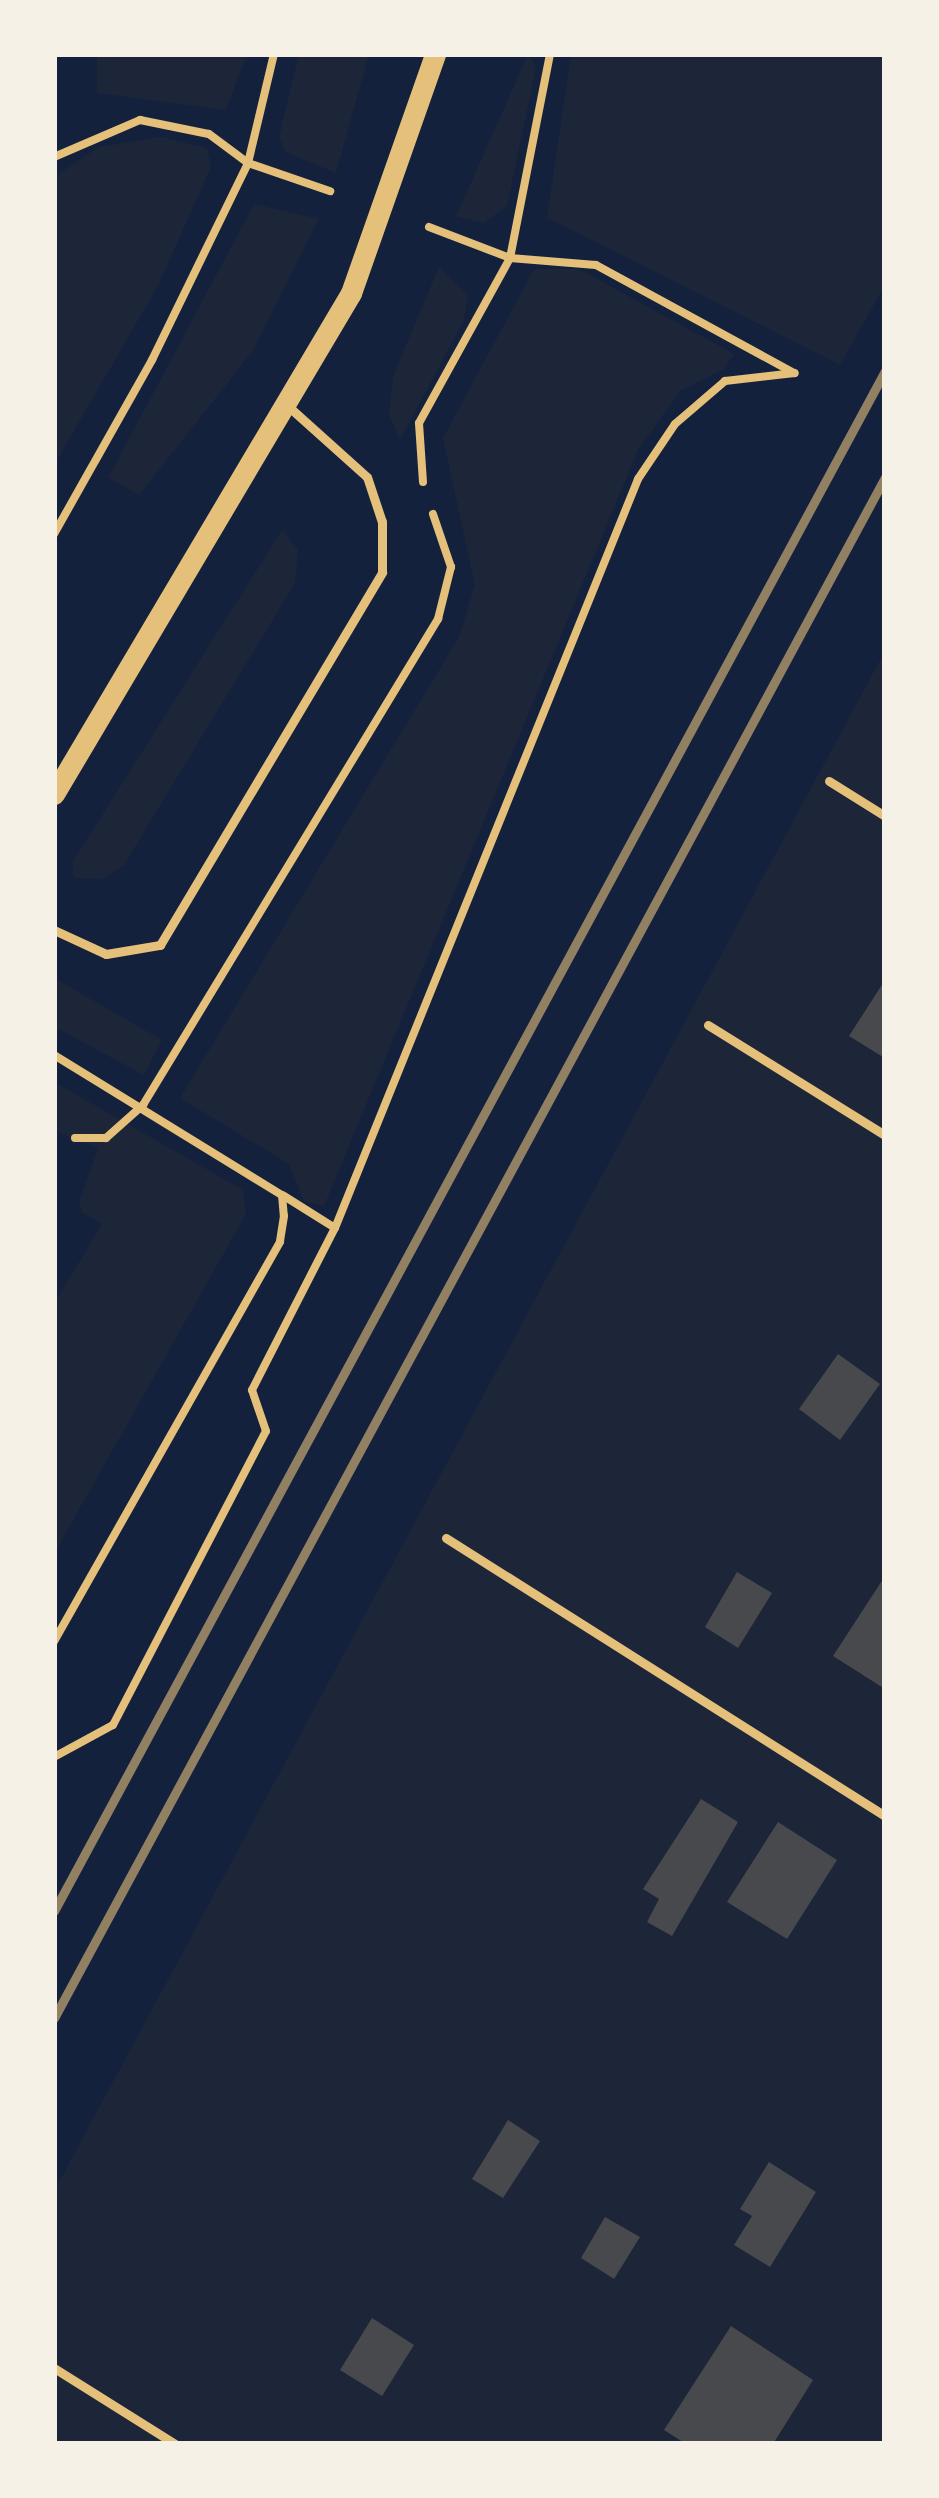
<!DOCTYPE html>
<html>
<head>
<meta charset="utf-8">
<style>
	body { margin:0 }
	#map { position:relative; width:939px; height:2498px; overflow:hidden; background:#14213d; font-family:Figtree,sans-serif }
	div>[style] { position:absolute }
	[style*='--x'] { left:calc(var(--x)*1px); top:calc(var(--y)*1px); width:calc(var(--w)*1px); rotate:calc(var(--a)*1deg) }
	.green>* { inset:0; background:#1d2539 }
	.building>* { inset:0; background:#48494c }
	.path>* { height:8px; margin:-4px; padding:0 4px; transform-origin:4px; border-radius:4px; background:#e5c07b }
	.service>* { height:9px; margin:-4.5px; padding:0 4.5px; transform-origin:4.5px; border-radius:4.5px; background:#e5c07b }
	.tertiary>* { height:21px; margin:-10.5px; padding:0 10.5px; transform-origin:10.5px; border-radius:10.5px; background:#e5c07b }
	.rail>* { height:9px; margin:-4.5px; padding:0 4.5px; transform-origin:4.5px; border-radius:4.5px; background:#918062 }
	span { translate:-50% -50%; white-space:nowrap; text-align:center; line-height:1.15; -webkit-text-stroke:9px #f6f1e7; paint-order:stroke }
	.frame { position:absolute; inset:0; border:57px solid #f6f1e7; pointer-events:none }
</style>
</head>
<body>
<div id="map">
	<div class="green">
		<i style="clip-path:polygon(97px 54px,247px 54px,226px 110px,97px 93px)"></i>
		<i style="clip-path:polygon(299px 54px,369px 54px,336px 173px,285px 152px,279px 137px)"></i>
		<i style="clip-path:polygon(528px 54px,536px 67px,507px 206px,484px 223px,456px 216px)"></i>
		<i style="clip-path:polygon(571px 54px,885px 54px,885px 285px,840px 365px,547px 218px)"></i>
		<i style="clip-path:polygon(161px 137px,207px 148px,211px 167px,158px 286px,54px 465px,54px 177px,99px 147px)"></i>
		<i style="clip-path:polygon(254px 204px,319px 219px,252px 352px,139px 495px,108px 478px)"></i>
		<i style="clip-path:polygon(439px 267px,468px 295px,464px 320px,400px 440px,389px 414px,393px 376px)"></i>
		<i style="clip-path:polygon(534px 269px,579px 269px,734px 354px,724px 369px,680px 391px,638px 450px,324px 1206px,304px 1201px,289px 1164px,180px 1098px,459px 637px,475px 585px,443px 438px)"></i>
		<i style="clip-path:polygon(282px 530px,298px 550px,295px 583px,124px 865px,104px 879px,74px 878px,72px 863px)"></i>
		<i style="clip-path:polygon(885px 651px,885px 2444px,54px 2444px,54px 2191px)"></i>
		<i style="clip-path:polygon(54px 978px,162px 1040px,144px 1075px,54px 1027px)"></i>
		<i style="clip-path:polygon(54px 1082px,243px 1190px,246px 1214px,54px 1554px,54px 1304px,102px 1224px,82px 1213px,79px 1202px,98px 1148px,54px 1130px)"></i>
	</div>
	<div class="building">
		<i style="clip-path:polygon(885px 980px,885px 1054px,883px 1057px,849px 1036px)"></i>
		<i style="clip-path:polygon(838px 1354px,880px 1384px,840px 1440px,799px 1409px)"></i>
		<i style="clip-path:polygon(737px 1572px,772px 1593px,738px 1648px,705px 1627px)"></i>
		<i style="clip-path:polygon(885px 1576px,885px 1689px,833px 1656px)"></i>
		<i style="clip-path:polygon(701px 1799px,738px 1822px,672px 1936px,647px 1922px,659px 1899px,643px 1889px)"></i>
		<i style="clip-path:polygon(778px 1822px,837px 1860px,787px 1939px,727px 1902px)"></i>
		<i style="clip-path:polygon(508px 2120px,540px 2141px,503px 2198px,472px 2179px)"></i>
		<i style="clip-path:polygon(769px 2162px,816px 2192px,770px 2267px,734px 2245px,752px 2216px,740px 2209px)"></i>
		<i style="clip-path:polygon(605px 2217px,640px 2237px,614px 2279px,581px 2258px)"></i>
		<i style="clip-path:polygon(372px 2318px,414px 2345px,382px 2396px,340px 2370px)"></i>
		<i style="clip-path:polygon(731px 2326px,813px 2380px,773px 2444px,686px 2444px,664px 2430px)"></i>
	</div>
	<div class="path">
		<i style="--x:54;--y:157;--w:94;--a:-23.3"></i>
		<i style="--x:140;--y:120;--w:70;--a:11.5"></i>
		<i style="--x:209;--y:134;--w:49;--a:36.6"></i>
		<i style="--x:248;--y:163;--w:87;--a:18.9"></i>
		<i style="--x:429;--y:227;--w:87;--a:20.9"></i>
		<i style="--x:510;--y:258;--w:86;--a:4.7"></i>
		<i style="--x:596;--y:265;--w:226;--a:28.6"></i>
		<i style="--x:423;--y:482;--w:59;--a:-93.9"></i>
		<i style="--x:419;--y:423;--w:188;--a:-61.1"></i>
		<i style="--x:510;--y:258;--w:208;--a:-78.9"></i>
		<i style="--x:54;--y:534;--w:200;--a:-60.6"></i>
		<i style="--x:152;--y:360;--w:219;--a:-64"></i>
		<i style="--x:248;--y:163;--w:112;--a:-76.6"></i>
		<i style="--x:54;--y:1055;--w:268;--a:31.6"></i>
		<i style="--x:282;--y:1195;--w:21;--a:85"></i>
		<i style="--x:284;--y:1216;--w:26;--a:99"></i>
		<i style="--x:280;--y:1242;--w:459;--a:119.5"></i>
		<i style="--x:75;--y:1138;--w:31;--a:0"></i>
		<i style="--x:106;--y:1138;--w:50;--a:-41.7"></i>
		<i style="--x:143;--y:1105;--w:569;--a:-58.74"></i>
		<i style="--x:438;--y:619;--w:54;--a:-76"></i>
		<i style="--x:451;--y:567;--w:56;--a:-108.8"></i>
		<i style="--x:284;--y:1196;--w:60;--a:32.1"></i>
		<i style="--x:54;--y:1757;--w:67;--a:-28.5"></i>
		<i style="--x:113;--y:1725;--w:331;--a:-62.5"></i>
		<i style="--x:266;--y:1431;--w:43;--a:-108.9"></i>
		<i style="--x:252;--y:1390;--w:182;--a:-62.9"></i>
		<i style="--x:335;--y:1228;--w:808;--a:-67.97"></i>
		<i style="--x:638;--y:479;--w:66;--a:-56.1"></i>
		<i style="--x:675;--y:424;--w:66;--a:-40.7"></i>
		<i style="--x:725;--y:381;--w:70;--a:-6.5"></i>
	</div>
	<div class="service">
		<i style="--x:829;--y:781;--w:66;--a:32"></i>
		<i style="--x:54;--y:930;--w:57;--a:24.8"></i>
		<i style="--x:106;--y:954;--w:55;--a:-9.5"></i>
		<i style="--x:160;--y:945;--w:434;--a:-59.2"></i>
		<i style="--x:382;--y:572;--w:50;--a:-90"></i>
		<i style="--x:382;--y:522;--w:47;--a:-108.4"></i>
		<i style="--x:367;--y:477;--w:105;--a:-138.1"></i>
		<i style="--x:708;--y:1025;--w:208;--a:31.9"></i>
		<i style="--x:446;--y:1538;--w:520;--a:32.34"></i>
		<i style="--x:54;--y:2368;--w:143;--a:32.1"></i>
	</div>
	<div class="tertiary">
		<i style="--x:54;--y:794;--w:582;--a:-59.34"></i>
		<i style="--x:351;--y:293;--w:253;--a:-70.6"></i>
	</div>
	<div class="rail">
		<i style="--x:54;--y:1911;--w:1750;--a:-61.65"></i>
		<i style="--x:54;--y:2018;--w:1751;--a:-61.66"></i>
	</div>
	<div class="frame"></div>
</div>
</body>
</html>
